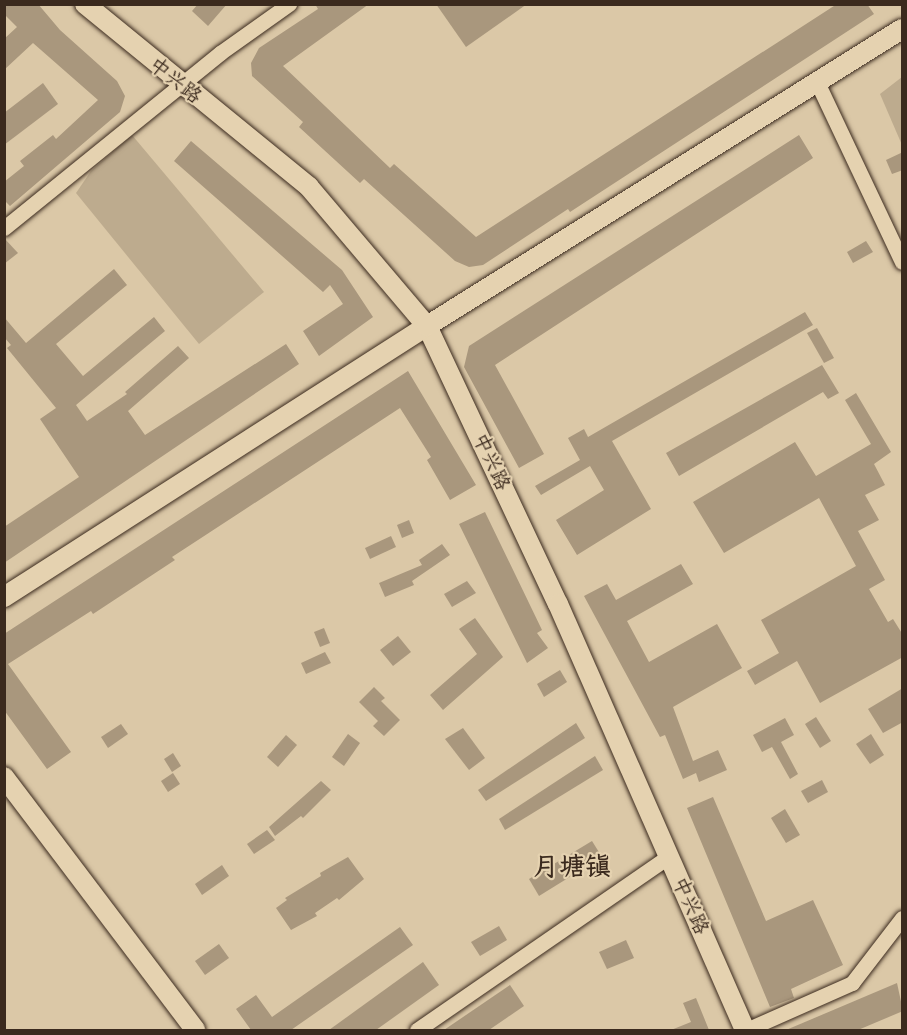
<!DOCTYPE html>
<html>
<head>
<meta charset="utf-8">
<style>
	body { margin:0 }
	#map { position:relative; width:907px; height:1035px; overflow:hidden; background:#dbc8a7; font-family:"Balsamiq Sans","LXGW WenKai TC",sans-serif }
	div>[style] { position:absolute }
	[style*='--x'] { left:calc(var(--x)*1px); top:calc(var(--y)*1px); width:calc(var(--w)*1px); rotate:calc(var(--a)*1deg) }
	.green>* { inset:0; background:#bdab8e }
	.building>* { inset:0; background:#a9977d }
	.roads { filter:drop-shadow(0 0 2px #3b2a1e) drop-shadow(0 0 2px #3b2a1e) }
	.minor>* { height:15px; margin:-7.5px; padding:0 7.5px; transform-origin:7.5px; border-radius:7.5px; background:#e5d2b0 }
	.major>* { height:20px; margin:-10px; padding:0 10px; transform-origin:10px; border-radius:10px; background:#e5d2b0 }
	span { translate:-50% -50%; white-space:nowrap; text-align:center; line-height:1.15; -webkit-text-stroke:4.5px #e5d2b0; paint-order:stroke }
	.street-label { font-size:20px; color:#3b2a1e }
	.district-label { font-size:26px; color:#3b2a1e; font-weight:700 }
	.frame { position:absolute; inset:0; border:6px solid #3b2a1e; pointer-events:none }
</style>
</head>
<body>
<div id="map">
	<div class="green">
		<i style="clip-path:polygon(902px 77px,902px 145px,880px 94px)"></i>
		<i style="clip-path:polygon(132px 135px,264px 292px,199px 344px,76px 193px,91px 171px)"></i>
	</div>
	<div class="building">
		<i style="clip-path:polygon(4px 4px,38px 4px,60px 30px,117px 81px,125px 96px,120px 112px,10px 206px,4px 200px,4px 182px,24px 166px,20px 161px,53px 135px,56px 139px,98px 100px,33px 43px,4px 70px,4px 39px,17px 27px,4px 14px)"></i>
		<i style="clip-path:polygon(198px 4px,227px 4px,208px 26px,192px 11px)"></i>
		<i style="clip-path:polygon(315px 4px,369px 4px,283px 66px,390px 168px,394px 164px,476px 237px,837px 4px,867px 4px,874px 14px,570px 212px,568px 209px,483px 265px,469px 267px,455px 261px,364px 179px,360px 183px,299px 127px,303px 122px,252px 76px,251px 63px,259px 48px,318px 9px)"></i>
		<i style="clip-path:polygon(436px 4px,527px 4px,466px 47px)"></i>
		<i style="clip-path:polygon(43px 83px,58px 104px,4px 145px,4px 113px)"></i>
		<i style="clip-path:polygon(799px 135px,813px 158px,495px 365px,544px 454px,519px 468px,464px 367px,469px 346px)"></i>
		<i style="clip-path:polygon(191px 141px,342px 270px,373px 317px,319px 356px,303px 331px,343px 304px,330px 285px,323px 292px,174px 161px)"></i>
		<i style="clip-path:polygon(903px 152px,903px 170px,892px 174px,886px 160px)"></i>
		<i style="clip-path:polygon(4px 238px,18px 253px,4px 264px)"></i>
		<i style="clip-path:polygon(866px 241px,873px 252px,853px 263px,847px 252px)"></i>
		<i style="clip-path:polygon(114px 269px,127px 285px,56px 344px,83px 376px,154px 317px,165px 331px,76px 405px,87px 421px,127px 394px,125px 392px,178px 346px,189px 358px,128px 411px,145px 435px,286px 344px,299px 364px,4px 563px,4px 527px,79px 477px,40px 419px,56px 408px,7px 348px,11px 345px,4px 337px,4px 317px,26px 343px)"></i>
		<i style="clip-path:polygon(805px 312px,813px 325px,612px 441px,651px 509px,577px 555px,556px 520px,604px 490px,590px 466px,541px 495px,535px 486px,580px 460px,568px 438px,584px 429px,588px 437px)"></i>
		<i style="clip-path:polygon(817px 328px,834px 358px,824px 363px,807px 333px)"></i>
		<i style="clip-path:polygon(822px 365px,839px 393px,828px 399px,823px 392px,679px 476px,666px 453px)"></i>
		<i style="clip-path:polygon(408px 371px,476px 485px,450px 500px,427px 460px,431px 457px,400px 408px,172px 557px,175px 560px,93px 614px,91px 611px,8px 664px,71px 752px,47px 769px,4px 710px,4px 634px)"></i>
		<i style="clip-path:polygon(856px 393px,891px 452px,874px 464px,885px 485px,865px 495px,879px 520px,858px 531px,885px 580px,869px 589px,888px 622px,893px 619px,903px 635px,903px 657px,820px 703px,797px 661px,755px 685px,747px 671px,779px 653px,761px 620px,856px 566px,819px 498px,724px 553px,693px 502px,795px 442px,816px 476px,871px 444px,845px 400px)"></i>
		<i style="clip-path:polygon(485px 512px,542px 630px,537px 633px,548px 648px,527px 663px,459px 524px)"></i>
		<i style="clip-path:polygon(409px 520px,414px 533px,402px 538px,397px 525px)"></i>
		<i style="clip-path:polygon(391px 536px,396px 547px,370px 559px,365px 548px)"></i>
		<i style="clip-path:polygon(442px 544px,450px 555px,412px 581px,414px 585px,385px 597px,379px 583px,422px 565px,419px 560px)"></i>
		<i style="clip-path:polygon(681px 564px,693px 584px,627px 621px,649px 662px,717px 624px,742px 668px,673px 707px,693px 761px,718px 750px,727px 770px,699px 782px,696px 773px,683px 779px,665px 735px,660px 737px,584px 596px,607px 584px,616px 600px)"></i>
		<i style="clip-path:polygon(467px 581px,476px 593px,452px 607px,444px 594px)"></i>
		<i style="clip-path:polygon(475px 618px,503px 657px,443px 710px,430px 695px,477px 654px,459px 629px)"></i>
		<i style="clip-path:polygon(324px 628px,330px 643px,320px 647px,314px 632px)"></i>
		<i style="clip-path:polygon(398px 636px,411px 652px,393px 666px,380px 650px)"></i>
		<i style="clip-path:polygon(325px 652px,331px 663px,306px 674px,301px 663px)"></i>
		<i style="clip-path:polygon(560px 670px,567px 682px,544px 697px,537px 684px)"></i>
		<i style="clip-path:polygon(374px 687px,385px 698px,381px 701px,400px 720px,384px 736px,373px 726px,378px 721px,359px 702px)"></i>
		<i style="clip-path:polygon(903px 688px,903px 722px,883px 733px,868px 709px)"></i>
		<i style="clip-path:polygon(816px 717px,831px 741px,820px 748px,805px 724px)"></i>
		<i style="clip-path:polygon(785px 718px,794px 735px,781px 742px,798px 774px,790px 779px,772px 747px,762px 752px,753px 735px)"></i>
		<i style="clip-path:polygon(576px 723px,585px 738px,486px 801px,478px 790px)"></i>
		<i style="clip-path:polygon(121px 724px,128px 734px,108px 748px,101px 737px)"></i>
		<i style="clip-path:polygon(463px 728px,485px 758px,469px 770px,445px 739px)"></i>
		<i style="clip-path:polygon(348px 734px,360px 743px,344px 766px,332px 757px)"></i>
		<i style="clip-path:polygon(871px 734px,884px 755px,870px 764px,856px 744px)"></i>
		<i style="clip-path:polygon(286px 735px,297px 745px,278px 767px,267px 757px)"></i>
		<i style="clip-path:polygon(173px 753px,181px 766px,172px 772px,164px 759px)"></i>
		<i style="clip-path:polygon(595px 756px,603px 770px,505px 830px,499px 819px)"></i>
		<i style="clip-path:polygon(173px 773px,180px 784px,168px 792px,161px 781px)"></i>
		<i style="clip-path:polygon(822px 780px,828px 792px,808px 803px,801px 791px)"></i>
		<i style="clip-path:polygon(321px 781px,331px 790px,303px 818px,301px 816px,275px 836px,269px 827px)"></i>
		<i style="clip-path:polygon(713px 797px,766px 921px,813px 900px,843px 965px,791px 989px,794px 998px,770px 1007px,687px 808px)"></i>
		<i style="clip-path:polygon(785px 809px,800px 835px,786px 843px,771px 818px)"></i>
		<i style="clip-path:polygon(267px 830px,275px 840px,254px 854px,247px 844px)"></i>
		<i style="clip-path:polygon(592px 841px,602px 857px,539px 896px,529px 879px)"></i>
		<i style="clip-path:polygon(348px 857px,364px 879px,339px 900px,337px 898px,315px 913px,317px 916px,291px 930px,276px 908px,287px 900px,285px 898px,321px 876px,320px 873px)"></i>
		<i style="clip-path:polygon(222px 865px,229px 876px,202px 895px,195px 884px)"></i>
		<i style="clip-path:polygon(499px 926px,507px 940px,480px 956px,471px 942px)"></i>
		<i style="clip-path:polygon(400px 927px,413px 945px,291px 1030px,251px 1030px,236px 1009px,256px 995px,272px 1017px)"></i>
		<i style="clip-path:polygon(626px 940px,634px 958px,607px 969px,599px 952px)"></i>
		<i style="clip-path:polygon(219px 944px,229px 958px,205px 975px,195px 961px)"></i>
		<i style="clip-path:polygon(423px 962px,439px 985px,376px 1030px,329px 1030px)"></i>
		<i style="clip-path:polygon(897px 983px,903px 1011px,858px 1030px,786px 1030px)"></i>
		<i style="clip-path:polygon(510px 985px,524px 1006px,489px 1030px,444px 1030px)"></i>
		<i style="clip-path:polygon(696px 998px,709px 1030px,671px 1030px,691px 1022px,683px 1003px)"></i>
	</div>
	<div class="roads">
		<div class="minor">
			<i style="--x:817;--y:82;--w:199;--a:64.7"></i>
			<i style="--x:4;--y:228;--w:278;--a:-39"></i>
			<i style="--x:220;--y:53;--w:85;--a:-35.4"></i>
			<i style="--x:417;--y:1030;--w:306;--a:-34.6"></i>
			<i style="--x:746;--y:1030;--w:116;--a:-23.9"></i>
			<i style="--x:852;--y:983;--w:82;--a:-52.4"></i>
		</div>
		<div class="major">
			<i style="--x:85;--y:4;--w:289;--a:39.2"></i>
			<i style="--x:309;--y:187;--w:182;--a:49.7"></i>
			<i style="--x:427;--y:326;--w:307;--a:64.8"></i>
			<i style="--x:558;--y:604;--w:465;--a:66.3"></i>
			<i style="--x:4;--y:597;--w:502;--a:-32.65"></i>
			<i style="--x:427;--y:326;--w:560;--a:-32.02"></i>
			<i style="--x:4;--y:777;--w:317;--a:52.9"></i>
		</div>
	</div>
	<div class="street-label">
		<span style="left:175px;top:81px;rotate:38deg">中兴路</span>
		<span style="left:491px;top:462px;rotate:65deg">中兴路</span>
		<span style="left:690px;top:906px;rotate:66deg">中兴路</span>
	</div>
	<div class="district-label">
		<span style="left:572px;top:868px">月塘镇</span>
	</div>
	<div class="frame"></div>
</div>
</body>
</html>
